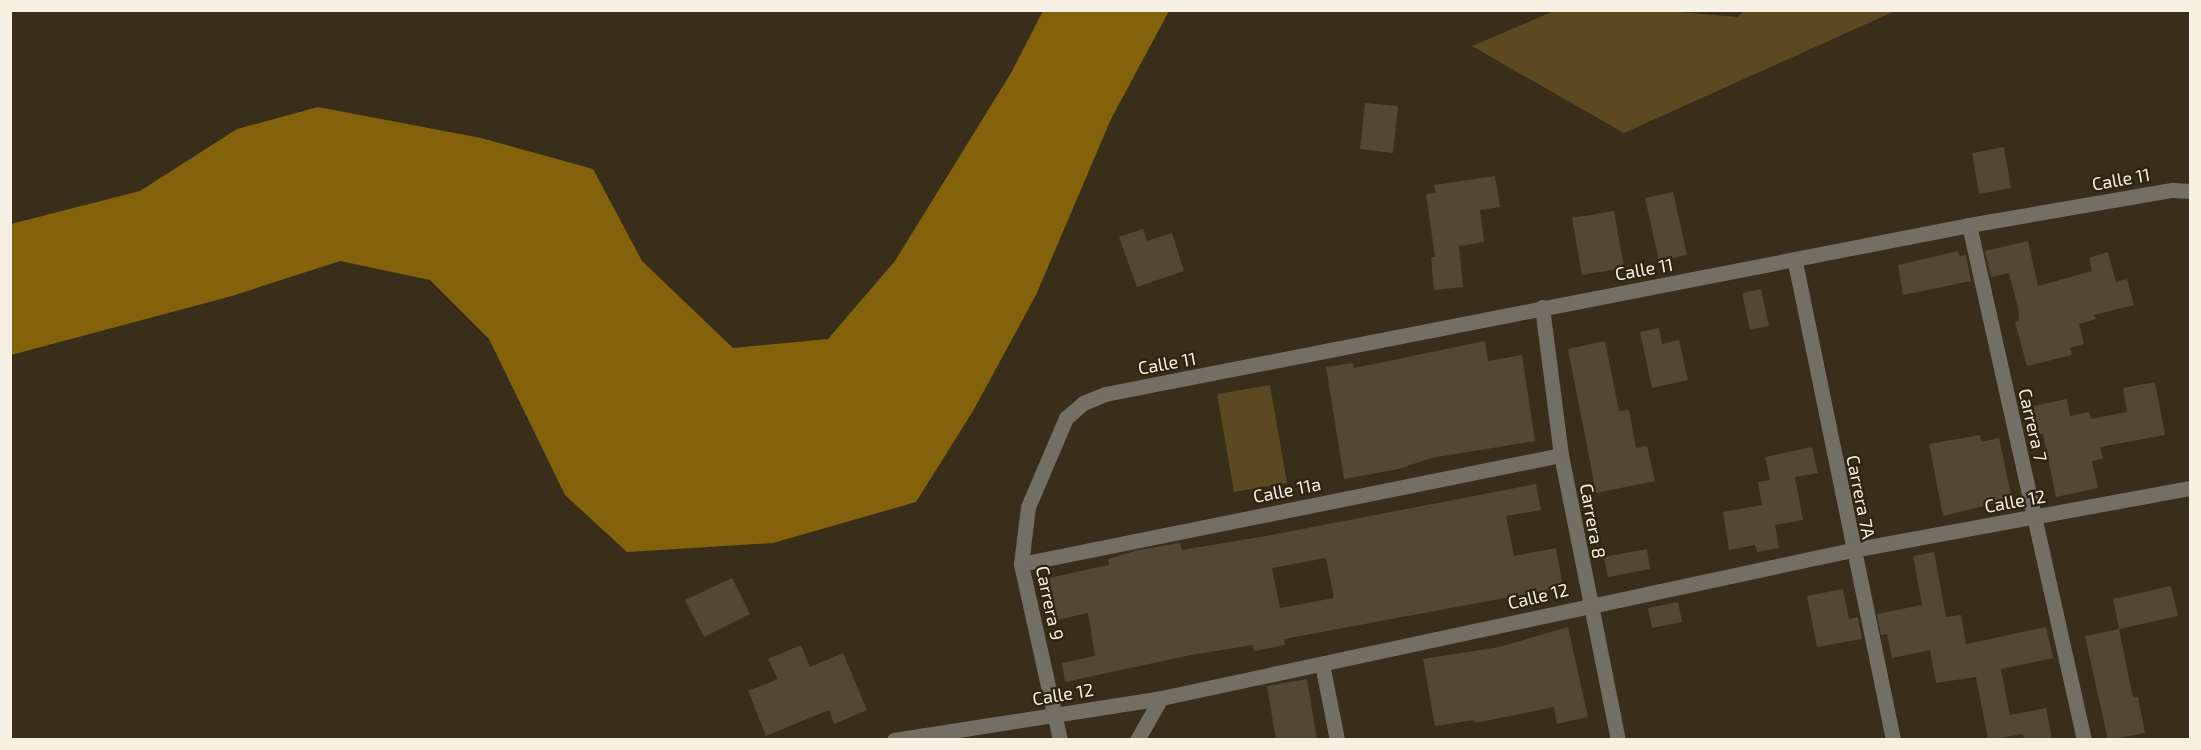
<!DOCTYPE html>
<html>
<head>
<meta charset="utf-8">
<style>
	body { margin:0 }
	#map { position:relative; width:2201px; height:750px; overflow:hidden; background:#382e1a; font-family:"Exo 2",sans-serif }
	div>[style] { position:absolute }
	[style*='--x'] { left:calc(var(--x)*1px); top:calc(var(--y)*1px); width:calc(var(--w)*1px); rotate:calc(var(--a)*1deg) }
	.green>* { inset:0; background:#5c4921 }
	.water>* { inset:0; background:#84620b }
	.building>* { inset:0; background:#534833 }
	.minor>* { height:15px; margin:-7.5px; padding:0 7.5px; transform-origin:7.5px; border-radius:7.5px; background:#746f65 }
	span { translate:-50% -50%; white-space:nowrap; text-align:center; line-height:1.15; -webkit-text-stroke:4.5px #2e2410; paint-order:stroke }
	.street-label { font-size:18px; color:#f6f0e3 }
	.frame { position:absolute; inset:0; border:12px solid #f6f0e3; pointer-events:none }
</style>
</head>
<body>
<div id="map">
	<div class="green">
		<i style="clip-path:polygon(1657px 10px,1737px 17px,1746px 10px,1895px 11px,1624px 133px,1472px 46px,1554px 11px)"></i>
		<i style="clip-path:polygon(1270px 385px,1287px 483px,1234px 492px,1217px 394px)"></i>
	</div>
	<div class="water">
		<i style="clip-path:polygon(1043px 11px,1169px 11px,1111px 119px,1036px 295px,973px 411px,916px 502px,773px 543px,627px 552px,565px 495px,489px 339px,430px 280px,340px 261px,232px 296px,11px 355px,11px 224px,140px 191px,237px 129px,318px 107px,481px 138px,593px 169px,642px 261px,733px 348px,828px 339px,895px 261px,1011px 73px)"></i>
	</div>
	<div class="building">
		<i style="clip-path:polygon(1365px 103px,1398px 106px,1393px 153px,1360px 149px)"></i>
		<i style="clip-path:polygon(2004px 147px,2011px 188px,1979px 194px,1972px 153px)"></i>
		<i style="clip-path:polygon(1495px 176px,1500px 207px,1480px 210px,1484px 242px,1459px 246px,1463px 287px,1434px 290px,1431px 257px,1435px 257px,1426px 194px,1436px 193px,1434px 185px)"></i>
		<i style="clip-path:polygon(1673px 192px,1687px 255px,1659px 261px,1645px 198px)"></i>
		<i style="clip-path:polygon(1614px 211px,1624px 268px,1582px 275px,1572px 218px)"></i>
		<i style="clip-path:polygon(1143px 229px,1147px 241px,1172px 233px,1184px 271px,1137px 287px,1119px 237px)"></i>
		<i style="clip-path:polygon(2028px 241px,2038px 286px,2092px 271px,2089px 258px,2108px 252px,2116px 282px,2127px 279px,2134px 305px,2094px 315px,2096px 319px,2079px 324px,2084px 344px,2070px 348px,2072px 355px,2027px 366px,2015px 322px,2019px 321px,2018px 308px,2009px 273px,1991px 277px,1985px 251px)"></i>
		<i style="clip-path:polygon(1958px 251px,1960px 256px,1966px 255px,1971px 281px,1903px 295px,1898px 265px)"></i>
		<i style="clip-path:polygon(1761px 289px,1769px 326px,1750px 330px,1742px 293px)"></i>
		<i style="clip-path:polygon(1659px 328px,1662px 344px,1679px 340px,1688px 380px,1652px 388px,1640px 332px)"></i>
		<i style="clip-path:polygon(1485px 341px,1488px 361px,1522px 355px,1535px 441px,1431px 458px,1399px 469px,1344px 479px,1326px 367px,1353px 363px,1354px 368px)"></i>
		<i style="clip-path:polygon(1605px 341px,1619px 411px,1629px 410px,1636px 448px,1647px 446px,1655px 481px,1596px 493px,1568px 349px)"></i>
		<i style="clip-path:polygon(2155px 382px,2165px 435px,2100px 447px,2103px 459px,2092px 461px,2098px 488px,2056px 497px,2043px 434px,2039px 434px,2033px 406px,2067px 399px,2070px 416px,2089px 412px,2091px 419px,2127px 412px,2123px 388px)"></i>
		<i style="clip-path:polygon(1980px 435px,1981px 442px,1999px 438px,2012px 499px,1943px 516px,1929px 444px)"></i>
		<i style="clip-path:polygon(1812px 447px,1818px 473px,1795px 477px,1803px 520px,1775px 525px,1779px 548px,1757px 552px,1755px 545px,1729px 550px,1723px 512px,1762px 505px,1758px 482px,1770px 480px,1765px 457px)"></i>
		<i style="clip-path:polygon(evenodd,1536px 484px,1541px 510px,1506px 516px,1514px 556px,1556px 548px,1563px 587px,1284px 639px,1285px 645px,1254px 651px,1253px 645px,1191px 655px,1065px 682px,1062px 663px,1095px 656px,1088px 613px,1053px 621px,1044px 579px,1109px 565px,1108px 559px,1138px 550px,1180px 543px,1182px 550px,1266px 536px,1536px 484px,1326px 558px,1334px 598px,1280px 608px,1272px 568px,1326px 558px)"></i>
		<i style="clip-path:polygon(1647px 549px,1650px 569px,1608px 577px,1604px 557px)"></i>
		<i style="clip-path:polygon(1934px 552px,1946px 617px,1961px 615px,1966px 644px,2046px 627px,2053px 658px,2001px 669px,2010px 715px,2046px 708px,2052px 740px,2024px 740px,2023px 734px,1988px 740px,1976px 677px,1936px 683px,1930px 650px,1892px 658px,1887px 634px,1881px 635px,1877px 614px,1922px 605px,1913px 556px)"></i>
		<i style="clip-path:polygon(732px 578px,750px 614px,704px 637px,685px 600px)"></i>
		<i style="clip-path:polygon(2171px 586px,2178px 616px,2119px 629px,2113px 599px)"></i>
		<i style="clip-path:polygon(1843px 589px,1849px 619px,1858px 617px,1862px 639px,1817px 647px,1807px 596px)"></i>
		<i style="clip-path:polygon(1678px 602px,1682px 622px,1652px 628px,1648px 608px)"></i>
		<i style="clip-path:polygon(1568px 627px,1588px 717px,1557px 724px,1554px 707px,1475px 723px,1474px 720px,1435px 726px,1423px 659px,1499px 647px)"></i>
		<i style="clip-path:polygon(2119px 629px,2133px 698px,2138px 697px,2145px 733px,2108px 740px,2085px 636px)"></i>
		<i style="clip-path:polygon(801px 645px,810px 667px,843px 653px,867px 710px,834px 724px,829px 710px,766px 736px,748px 691px,778px 679px,768px 659px)"></i>
		<i style="clip-path:polygon(1307px 679px,1317px 740px,1276px 740px,1267px 686px)"></i>
	</div>
	<div class="minor">
		<i style="--x:1969;--y:225;--w:528;--a:77.41"></i>
		<i style="--x:1795;--y:262;--w:488;--a:78.4"></i>
		<i style="--x:1542;--y:307;--w:149;--a:82.7"></i>
		<i style="--x:1561;--y:455;--w:291;--a:78.7"></i>
		<i style="--x:1021;--y:564;--w:551;--a:-11.41"></i>
		<i style="--x:1322;--y:664;--w:77;--a:78.8"></i>
		<i style="--x:894;--y:740;--w:270;--a:-8.9"></i>
		<i style="--x:1161;--y:698;--w:707;--a:-12.09"></i>
		<i style="--x:1852;--y:550;--w:344;--a:-10.4"></i>
		<i style="--x:1060;--y:740;--w:180;--a:-102.5"></i>
		<i style="--x:1021;--y:564;--w:57;--a:-83"></i>
		<i style="--x:1028;--y:507;--w:97;--a:-66.9"></i>
		<i style="--x:1066;--y:418;--w:23;--a:-41"></i>
		<i style="--x:1083;--y:403;--w:24;--a:-22"></i>
		<i style="--x:1105;--y:394;--w:880;--a:-11.07"></i>
		<i style="--x:1969;--y:225;--w:206;--a:-9.8"></i>
		<i style="--x:2172;--y:190;--w:18;--a:3"></i>
		<i style="--x:1137;--y:740;--w:48;--a:-60.3"></i>
	</div>
	<div class="street-label">
		<span style="left:2121px;top:179px;rotate:-10deg">Calle 11</span>
		<span style="left:1644px;top:269px;rotate:-10deg">Calle 11</span>
		<span style="left:1167px;top:363px;rotate:-10deg">Calle 11</span>
		<span style="left:2033px;top:425px;rotate:77deg">Carrera 7</span>
		<span style="left:1287px;top:490px;rotate:-11deg">Calle 11a</span>
		<span style="left:1861px;top:497px;rotate:79deg">Carrera 7A</span>
		<span style="left:2015px;top:501px;rotate:-10deg">Calle 12</span>
		<span style="left:1593px;top:521px;rotate:80deg">Carrera 8</span>
		<span style="left:1538px;top:596px;rotate:-13deg">Calle 12</span>
		<span style="left:1050px;top:603px;rotate:78deg">Carrera 9</span>
		<span style="left:1063px;top:694px;rotate:-9deg">Calle 12</span>
	</div>
	<div class="frame"></div>
</div>
</body>
</html>
